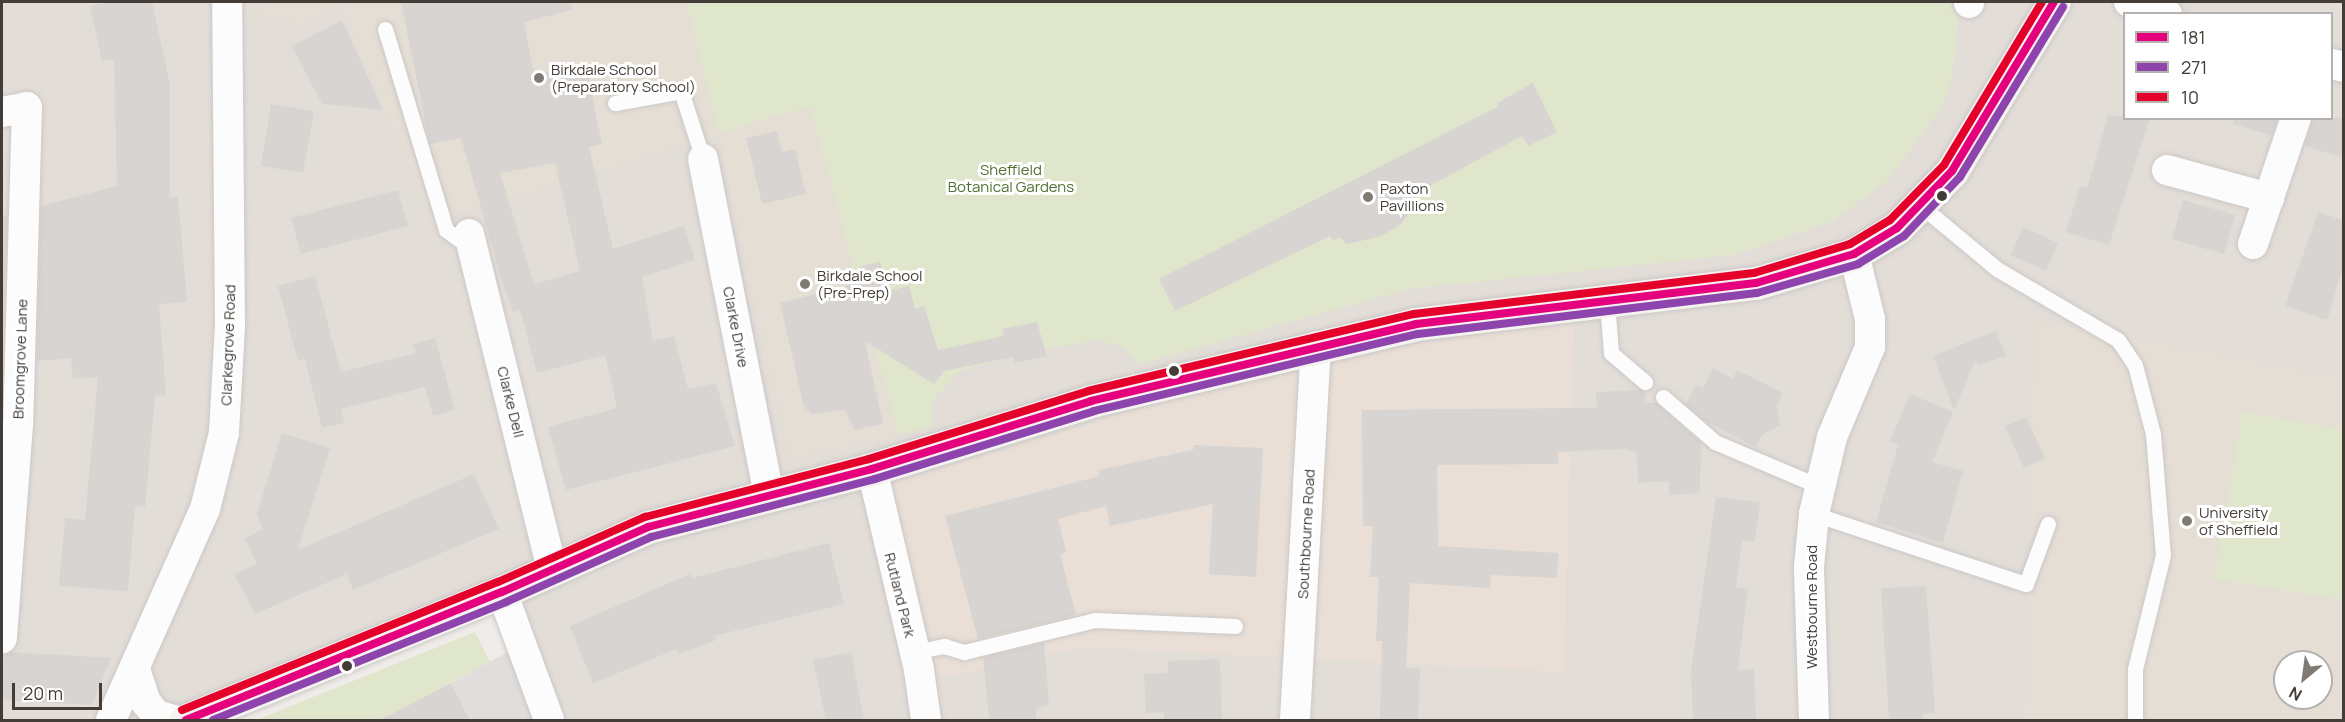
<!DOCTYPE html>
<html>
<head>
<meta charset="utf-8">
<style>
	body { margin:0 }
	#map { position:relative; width:2345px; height:722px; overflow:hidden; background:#efece9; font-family:Manrope,sans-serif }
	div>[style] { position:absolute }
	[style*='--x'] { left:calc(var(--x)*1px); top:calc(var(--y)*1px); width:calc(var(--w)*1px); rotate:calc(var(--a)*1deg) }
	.residential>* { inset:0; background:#e3ddd8 }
	.commercial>* { inset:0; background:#e9dfd6 }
	.education>* { inset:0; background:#e5ded5 }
	.green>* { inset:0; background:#e0e6cc }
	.parking>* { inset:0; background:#e0ddda }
	.building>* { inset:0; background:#d7d4d1 }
	.roads { filter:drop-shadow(0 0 2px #cbc8c6) drop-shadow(0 0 2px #cbc8c6) }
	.service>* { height:15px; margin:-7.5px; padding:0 7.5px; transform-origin:7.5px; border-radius:7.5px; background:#fdfcfc }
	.minor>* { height:30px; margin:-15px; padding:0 15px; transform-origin:15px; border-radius:15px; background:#fdfcfc }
	.secondary>* { height:33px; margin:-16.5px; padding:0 16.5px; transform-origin:16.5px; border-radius:16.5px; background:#f5f3ef }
	.bus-1>* { height:8px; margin:-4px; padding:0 4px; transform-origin:4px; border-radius:4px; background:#e5007d }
	.bus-2>* { height:8px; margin:-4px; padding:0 4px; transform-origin:4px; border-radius:4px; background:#8e44ad }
	.bus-3>* { height:8px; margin:-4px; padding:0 4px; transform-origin:4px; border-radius:4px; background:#e4002b }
	.dots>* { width:16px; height:16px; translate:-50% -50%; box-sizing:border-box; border:3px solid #fff; border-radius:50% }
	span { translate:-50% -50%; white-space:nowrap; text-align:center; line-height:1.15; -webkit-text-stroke:6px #fff; paint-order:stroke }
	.poi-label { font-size:15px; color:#443d37 }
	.left { translate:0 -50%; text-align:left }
	.park-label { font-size:15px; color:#506f31 }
	.street-label { font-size:15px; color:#443d37 }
	.frame { position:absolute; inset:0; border:3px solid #443d37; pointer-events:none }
	.legend { position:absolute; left:2123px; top:12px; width:210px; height:108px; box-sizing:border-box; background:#fff; border:2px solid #b4b1af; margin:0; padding:8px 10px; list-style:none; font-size:18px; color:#443d37 }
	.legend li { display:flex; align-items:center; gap:12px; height:30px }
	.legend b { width:30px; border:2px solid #b4b1af }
	.north { position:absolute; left:2273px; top:650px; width:60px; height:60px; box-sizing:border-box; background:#fff; border:2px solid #b4b1af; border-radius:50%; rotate:209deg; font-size:16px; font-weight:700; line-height:24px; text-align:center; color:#443d37 }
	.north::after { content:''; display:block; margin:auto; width:21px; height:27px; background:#807a75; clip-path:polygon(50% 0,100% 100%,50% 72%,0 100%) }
	.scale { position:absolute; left:12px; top:683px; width:90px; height:27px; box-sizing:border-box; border:3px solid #443d37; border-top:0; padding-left:8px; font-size:18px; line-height:21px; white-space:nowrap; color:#443d37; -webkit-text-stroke:4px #fff; paint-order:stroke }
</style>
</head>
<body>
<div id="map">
	<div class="residential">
		<i style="clip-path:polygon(evenodd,2px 2px,2343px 2px,2343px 720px,533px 720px,492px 608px,212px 720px,2px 720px,2px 2px,2124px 14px,2332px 14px,2332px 118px,2124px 118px,2124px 14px,2px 2px,2285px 662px,2321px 662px,2321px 698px,2285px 698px,2285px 662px)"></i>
	</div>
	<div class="commercial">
		<i style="clip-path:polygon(1574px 318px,1564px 672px,1083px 647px,919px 683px,862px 492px,1288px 364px)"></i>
	</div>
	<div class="education">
		<i style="clip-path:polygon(268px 2px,687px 2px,718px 133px,810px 106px,899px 435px,791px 458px,718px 133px,433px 221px,341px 4px,303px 23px,258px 14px)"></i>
		<i style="clip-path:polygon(evenodd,2036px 321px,2343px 379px,2343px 720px,2026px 720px,2036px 321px,2285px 662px,2321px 662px,2321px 698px,2285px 698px,2285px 662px)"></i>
	</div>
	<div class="green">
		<i style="clip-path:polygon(687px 2px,1960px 2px,1952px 79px,1944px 104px,1887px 181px,1833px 221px,1733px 255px,1409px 289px,1139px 364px,1122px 347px,1099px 340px,1046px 349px,1047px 356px,1014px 363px,1012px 357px,959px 371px,933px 400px,933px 426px,899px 435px,810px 106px,718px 133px)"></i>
		<i style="clip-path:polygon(2242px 412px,2343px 429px,2343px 600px,2214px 579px)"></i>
		<i style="clip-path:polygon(475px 632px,490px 662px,390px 715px,391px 720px,256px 720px)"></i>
	</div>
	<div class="parking">
		<i style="clip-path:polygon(508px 652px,533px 720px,470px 720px,451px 683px)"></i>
	</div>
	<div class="building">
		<i style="clip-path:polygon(112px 2px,152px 2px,170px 84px,170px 198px,178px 197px,187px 302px,159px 304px,166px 395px,155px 396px,145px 507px,135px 506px,128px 591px,59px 586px,65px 518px,85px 520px,98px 377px,73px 379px,71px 358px,37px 361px,41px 206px,117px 186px,114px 59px,102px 61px,90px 6px)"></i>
		<i style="clip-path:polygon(evenodd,401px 2px,571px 2px,572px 10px,524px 22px,534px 74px,586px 65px,602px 144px,589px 147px,613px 249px,684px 226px,695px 260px,642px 277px,653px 341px,674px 336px,688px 389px,716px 383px,735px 446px,566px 490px,548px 427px,617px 408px,605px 355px,537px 373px,520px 310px,513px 313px,501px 277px,461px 138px,430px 144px,401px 2px,555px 163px,580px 271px,534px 284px,500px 173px,555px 163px)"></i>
		<i style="clip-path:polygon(342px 20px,383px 110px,322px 104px,292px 46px)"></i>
		<i style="clip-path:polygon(1533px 83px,1557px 132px,1528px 146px,1522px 136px,1413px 195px,1407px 205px,1409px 213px,1400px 225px,1379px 237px,1346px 244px,1340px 237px,1333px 241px,1330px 236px,1175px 311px,1159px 279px,1499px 106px,1497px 103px)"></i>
		<i style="clip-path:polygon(271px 104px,314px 111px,303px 173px,261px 166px)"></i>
		<i style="clip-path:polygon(2108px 115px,2150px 118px,2109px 245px,2066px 232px,2080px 186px,2087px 188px)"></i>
		<i style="clip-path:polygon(2234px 118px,2278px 118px,2272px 136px,2233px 124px)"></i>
		<i style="clip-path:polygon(2313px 118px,2343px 118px,2343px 158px,2305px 146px)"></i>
		<i style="clip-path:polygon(777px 131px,782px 152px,795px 149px,806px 194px,762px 204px,746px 138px)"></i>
		<i style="clip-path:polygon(398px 190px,408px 226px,301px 254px,291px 218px)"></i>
		<i style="clip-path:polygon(2183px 200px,2235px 215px,2224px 254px,2172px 239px)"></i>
		<i style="clip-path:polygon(2318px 212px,2343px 220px,2343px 267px,2327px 320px,2285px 306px)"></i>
		<i style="clip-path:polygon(7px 215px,3px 332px,2px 332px,2px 217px)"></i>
		<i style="clip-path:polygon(2023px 227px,2058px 243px,2046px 271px,2011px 255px)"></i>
		<i style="clip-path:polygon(880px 262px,889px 291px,909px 286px,915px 309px,924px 306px,938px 350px,1004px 336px,1002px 329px,1037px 322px,1047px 356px,1014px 363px,1013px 357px,944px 371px,934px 384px,865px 341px,883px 424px,854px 430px,845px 410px,812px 414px,804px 407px,780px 303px,862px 282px,858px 267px)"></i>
		<i style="clip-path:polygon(315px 276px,341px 372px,416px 353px,413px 344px,435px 338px,455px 410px,433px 416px,425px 387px,341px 409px,344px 423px,322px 428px,305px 359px,298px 361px,278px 286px)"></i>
		<i style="clip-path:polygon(1996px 331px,2006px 356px,1978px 365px,1976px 359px,1954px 410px,1933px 356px)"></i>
		<i style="clip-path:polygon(1713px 368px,1733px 379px,1737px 370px,1783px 393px,1777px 405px,1780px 425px,1762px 435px,1756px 447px,1707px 422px,1686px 404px,1696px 385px,1703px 388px)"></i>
		<i style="clip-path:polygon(1641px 390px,1645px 392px,1645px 403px,1656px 403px,1701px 443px,1700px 493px,1669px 495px,1669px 481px,1638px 483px,1637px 453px,1625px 449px,1558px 452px,1558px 464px,1437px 465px,1438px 546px,1558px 553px,1557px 578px,1491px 575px,1490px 588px,1410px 583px,1406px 668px,1420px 668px,1418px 720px,1380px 720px,1382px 641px,1376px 641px,1379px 577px,1370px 577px,1373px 526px,1363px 526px,1362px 410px,1597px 408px,1596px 392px)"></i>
		<i style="clip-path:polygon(1910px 394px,1953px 412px,1932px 462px,1963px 471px,1943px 543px,1876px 522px,1898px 445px,1890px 441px)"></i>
		<i style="clip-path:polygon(2026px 417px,2045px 458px,2024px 468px,2005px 426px)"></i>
		<i style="clip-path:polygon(282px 433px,330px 448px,298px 550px,474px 474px,499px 529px,353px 590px,347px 574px,255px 614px,234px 574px,257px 564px,245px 539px,263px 529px,257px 514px)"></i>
		<i style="clip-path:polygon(1193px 445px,1263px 448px,1256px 577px,1209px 574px,1213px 504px,1110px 526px,1106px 506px,1058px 519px,1066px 552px,1060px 554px,1076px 615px,978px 639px,945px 516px,1100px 476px,1098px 470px,1193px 450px)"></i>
		<i style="clip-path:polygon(1716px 497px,1760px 502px,1755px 542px,1742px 540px,1736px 587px,1748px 589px,1738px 670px,1754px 669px,1756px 720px,1693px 720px,1691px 671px)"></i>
		<i style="clip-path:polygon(829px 543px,844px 604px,714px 636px,716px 640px,679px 654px,677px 649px,593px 683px,570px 626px,690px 574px,692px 578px)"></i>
		<i style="clip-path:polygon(1926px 586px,1935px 713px,1923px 714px,1923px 720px,1889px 720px,1881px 588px)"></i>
		<i style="clip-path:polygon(1044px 643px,1049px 705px,1036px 709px,1036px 720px,989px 720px,983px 657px)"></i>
		<i style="clip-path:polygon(11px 652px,111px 658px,92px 705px,2px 700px,3px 655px)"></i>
		<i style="clip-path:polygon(851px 652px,864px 720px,826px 720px,813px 660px)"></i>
		<i style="clip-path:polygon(1220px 659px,1222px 720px,1164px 720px,1164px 712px,1146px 713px,1144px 674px,1168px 673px,1168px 661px)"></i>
		<i style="clip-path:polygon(451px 683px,470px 720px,380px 720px)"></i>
	</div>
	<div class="roads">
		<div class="service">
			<i style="--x:385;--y:29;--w:210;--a:73.1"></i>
			<i style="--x:446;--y:230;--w:31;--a:36"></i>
			<i style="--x:615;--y:103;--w:62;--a:-10.2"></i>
			<i style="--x:676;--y:92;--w:6;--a:18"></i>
			<i style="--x:682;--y:94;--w:68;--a:72.1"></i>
			<i style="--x:1920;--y:205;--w:100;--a:39.7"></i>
			<i style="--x:1997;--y:269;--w:140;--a:30.4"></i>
			<i style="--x:2118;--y:340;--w:30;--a:56"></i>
			<i style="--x:2135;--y:365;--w:71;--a:75.4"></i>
			<i style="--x:2153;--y:434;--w:121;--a:85.3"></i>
			<i style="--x:2163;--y:555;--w:117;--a:103.8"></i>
			<i style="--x:2135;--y:669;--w:51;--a:90"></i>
			<i style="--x:1607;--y:302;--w:51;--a:85.5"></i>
			<i style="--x:1611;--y:353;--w:45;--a:40.5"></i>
			<i style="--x:1663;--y:397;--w:69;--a:40.9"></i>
			<i style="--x:1715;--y:442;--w:115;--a:23"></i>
			<i style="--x:1814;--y:514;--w:223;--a:18.3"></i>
			<i style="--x:2026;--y:584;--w:64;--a:-69.9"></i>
			<i style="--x:915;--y:652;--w:30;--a:-12"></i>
			<i style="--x:944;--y:646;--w:21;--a:17"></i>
			<i style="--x:964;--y:652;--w:135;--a:-13.7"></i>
			<i style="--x:1095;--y:620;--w:140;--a:2.5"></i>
		</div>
		<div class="minor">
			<i style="--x:2129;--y:2;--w:40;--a:18"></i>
			<i style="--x:1969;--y:3;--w:1;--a:-90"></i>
			<i style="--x:2332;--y:64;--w:12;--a:14"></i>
			<i style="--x:2;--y:112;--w:25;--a:-11"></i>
			<i style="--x:27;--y:107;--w:317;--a:91.6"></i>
			<i style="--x:18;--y:424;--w:215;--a:94.3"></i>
			<i style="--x:703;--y:159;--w:343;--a:78.9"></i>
			<i style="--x:2167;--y:170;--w:106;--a:15.4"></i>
			<i style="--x:469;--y:234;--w:346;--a:76.1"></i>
			<i style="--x:2253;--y:244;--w:133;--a:-71.2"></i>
			<i style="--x:872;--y:469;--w:206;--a:76.8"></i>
			<i style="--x:919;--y:670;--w:50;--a:82"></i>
			<i style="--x:502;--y:592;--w:136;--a:69.8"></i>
			<i style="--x:136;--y:672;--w:32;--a:72"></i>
			<i style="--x:146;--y:702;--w:16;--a:52"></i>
			<i style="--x:156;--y:715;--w:18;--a:16"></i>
			<i style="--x:111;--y:720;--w:231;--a:-66"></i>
			<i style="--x:205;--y:509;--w:78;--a:-76"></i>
			<i style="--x:224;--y:433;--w:107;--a:-86.8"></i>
			<i style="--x:230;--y:326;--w:324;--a:-90.5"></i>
			<i style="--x:1295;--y:720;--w:374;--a:-86.8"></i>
			<i style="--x:1814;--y:720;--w:153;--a:-91.9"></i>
			<i style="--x:1809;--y:567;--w:53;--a:-84.6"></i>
			<i style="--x:1814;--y:514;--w:79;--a:-76.8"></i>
			<i style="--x:1832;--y:437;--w:98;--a:-67.1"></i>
			<i style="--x:1870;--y:347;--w:28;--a:-90"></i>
			<i style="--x:1870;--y:319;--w:67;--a:-103.8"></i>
		</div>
		<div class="secondary">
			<i style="--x:186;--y:720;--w:341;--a:-22.1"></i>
			<i style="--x:502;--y:592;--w:160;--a:-24"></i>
			<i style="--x:648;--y:527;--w:231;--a:-14.5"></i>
			<i style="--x:872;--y:469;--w:229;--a:-17.2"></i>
			<i style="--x:1091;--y:401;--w:334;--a:-13.3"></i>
			<i style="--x:1416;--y:324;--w:342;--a:-6.9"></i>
			<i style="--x:1756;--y:283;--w:102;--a:-16.5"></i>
			<i style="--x:1854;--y:254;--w:50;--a:-31.2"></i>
			<i style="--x:1897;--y:228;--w:79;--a:-46"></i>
			<i style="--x:1952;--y:171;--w:197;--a:-58.9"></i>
		</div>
	</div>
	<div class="bus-1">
		<i style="--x:186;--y:720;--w:341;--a:-22.1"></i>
		<i style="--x:502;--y:592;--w:160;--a:-24"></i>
		<i style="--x:648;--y:527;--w:231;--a:-14.5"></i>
		<i style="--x:872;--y:469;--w:229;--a:-17.2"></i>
		<i style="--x:1091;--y:401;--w:334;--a:-13.3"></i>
		<i style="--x:1416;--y:324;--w:342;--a:-6.9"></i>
		<i style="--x:1756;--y:283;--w:102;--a:-16.5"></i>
		<i style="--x:1854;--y:254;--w:50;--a:-31.2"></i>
		<i style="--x:1897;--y:228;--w:79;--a:-46"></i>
		<i style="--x:1952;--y:171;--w:197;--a:-58.9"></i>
	</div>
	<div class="bus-2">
		<i style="--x:213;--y:720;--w:316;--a:-21.9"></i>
		<i style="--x:506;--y:602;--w:159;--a:-24.1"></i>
		<i style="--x:651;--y:537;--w:231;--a:-14.5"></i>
		<i style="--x:875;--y:479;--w:229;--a:-17.2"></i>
		<i style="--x:1094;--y:411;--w:333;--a:-13.4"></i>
		<i style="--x:1418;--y:334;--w:341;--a:-6.9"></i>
		<i style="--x:1757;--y:293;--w:105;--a:-16"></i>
		<i style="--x:1858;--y:264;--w:54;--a:-31.3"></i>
		<i style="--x:1904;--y:236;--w:81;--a:-46.5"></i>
		<i style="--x:1960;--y:177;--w:199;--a:-58.8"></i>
	</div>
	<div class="bus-3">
		<i style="--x:182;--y:710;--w:341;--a:-22.1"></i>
		<i style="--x:498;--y:582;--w:161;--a:-23.9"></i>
		<i style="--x:645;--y:517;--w:231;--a:-14.5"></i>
		<i style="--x:869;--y:459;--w:229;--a:-17.2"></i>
		<i style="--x:1088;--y:391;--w:335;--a:-13.3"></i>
		<i style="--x:1414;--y:314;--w:342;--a:-6.9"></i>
		<i style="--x:1754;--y:273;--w:100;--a:-16.8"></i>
		<i style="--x:1850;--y:244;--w:47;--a:-31"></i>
		<i style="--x:1890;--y:220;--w:77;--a:-45.5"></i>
		<i style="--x:1944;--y:165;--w:190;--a:-59"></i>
	</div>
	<div class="dots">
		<i style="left:539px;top:78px;background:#807a75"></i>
		<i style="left:1942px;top:196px;background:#443d37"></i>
		<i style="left:1368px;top:197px;background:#807a75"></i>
		<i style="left:805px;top:284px;background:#807a75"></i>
		<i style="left:1174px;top:371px;background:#443d37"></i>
		<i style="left:2187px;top:521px;background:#807a75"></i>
		<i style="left:347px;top:666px;background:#443d37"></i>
	</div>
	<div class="poi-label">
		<span class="left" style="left:551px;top:78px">Birkdale School<br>(Preparatory School)</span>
		<span class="left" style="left:1380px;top:197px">Paxton<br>Pavillions</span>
		<span class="left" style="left:817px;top:284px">Birkdale School<br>(Pre-Prep)</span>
		<span class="left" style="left:2199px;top:521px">University<br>of Sheffield</span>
	</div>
	<div class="park-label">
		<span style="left:1011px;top:178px">Sheffield<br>Botanical Gardens</span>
	</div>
	<div class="street-label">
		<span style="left:736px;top:327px;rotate:79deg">Clarke Drive</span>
		<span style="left:228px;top:345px;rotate:-88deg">Clarkegrove Road</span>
		<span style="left:20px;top:359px;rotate:-88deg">Broomgrove Lane</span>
		<span style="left:511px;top:402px;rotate:76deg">Clarke Dell</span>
		<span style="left:1306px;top:534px;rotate:-87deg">Southbourne Road</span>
		<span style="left:900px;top:595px;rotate:76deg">Rutland Park</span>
		<span style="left:1812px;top:607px;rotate:-90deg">Westbourne Road</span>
	</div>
	<div class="frame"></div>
	<ul class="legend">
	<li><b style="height:8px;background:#e5007d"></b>181</li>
	<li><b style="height:8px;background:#8e44ad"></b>271</li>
	<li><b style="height:8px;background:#e4002b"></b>10</li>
	</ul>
	<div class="north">N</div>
	<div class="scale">20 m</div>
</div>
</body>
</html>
